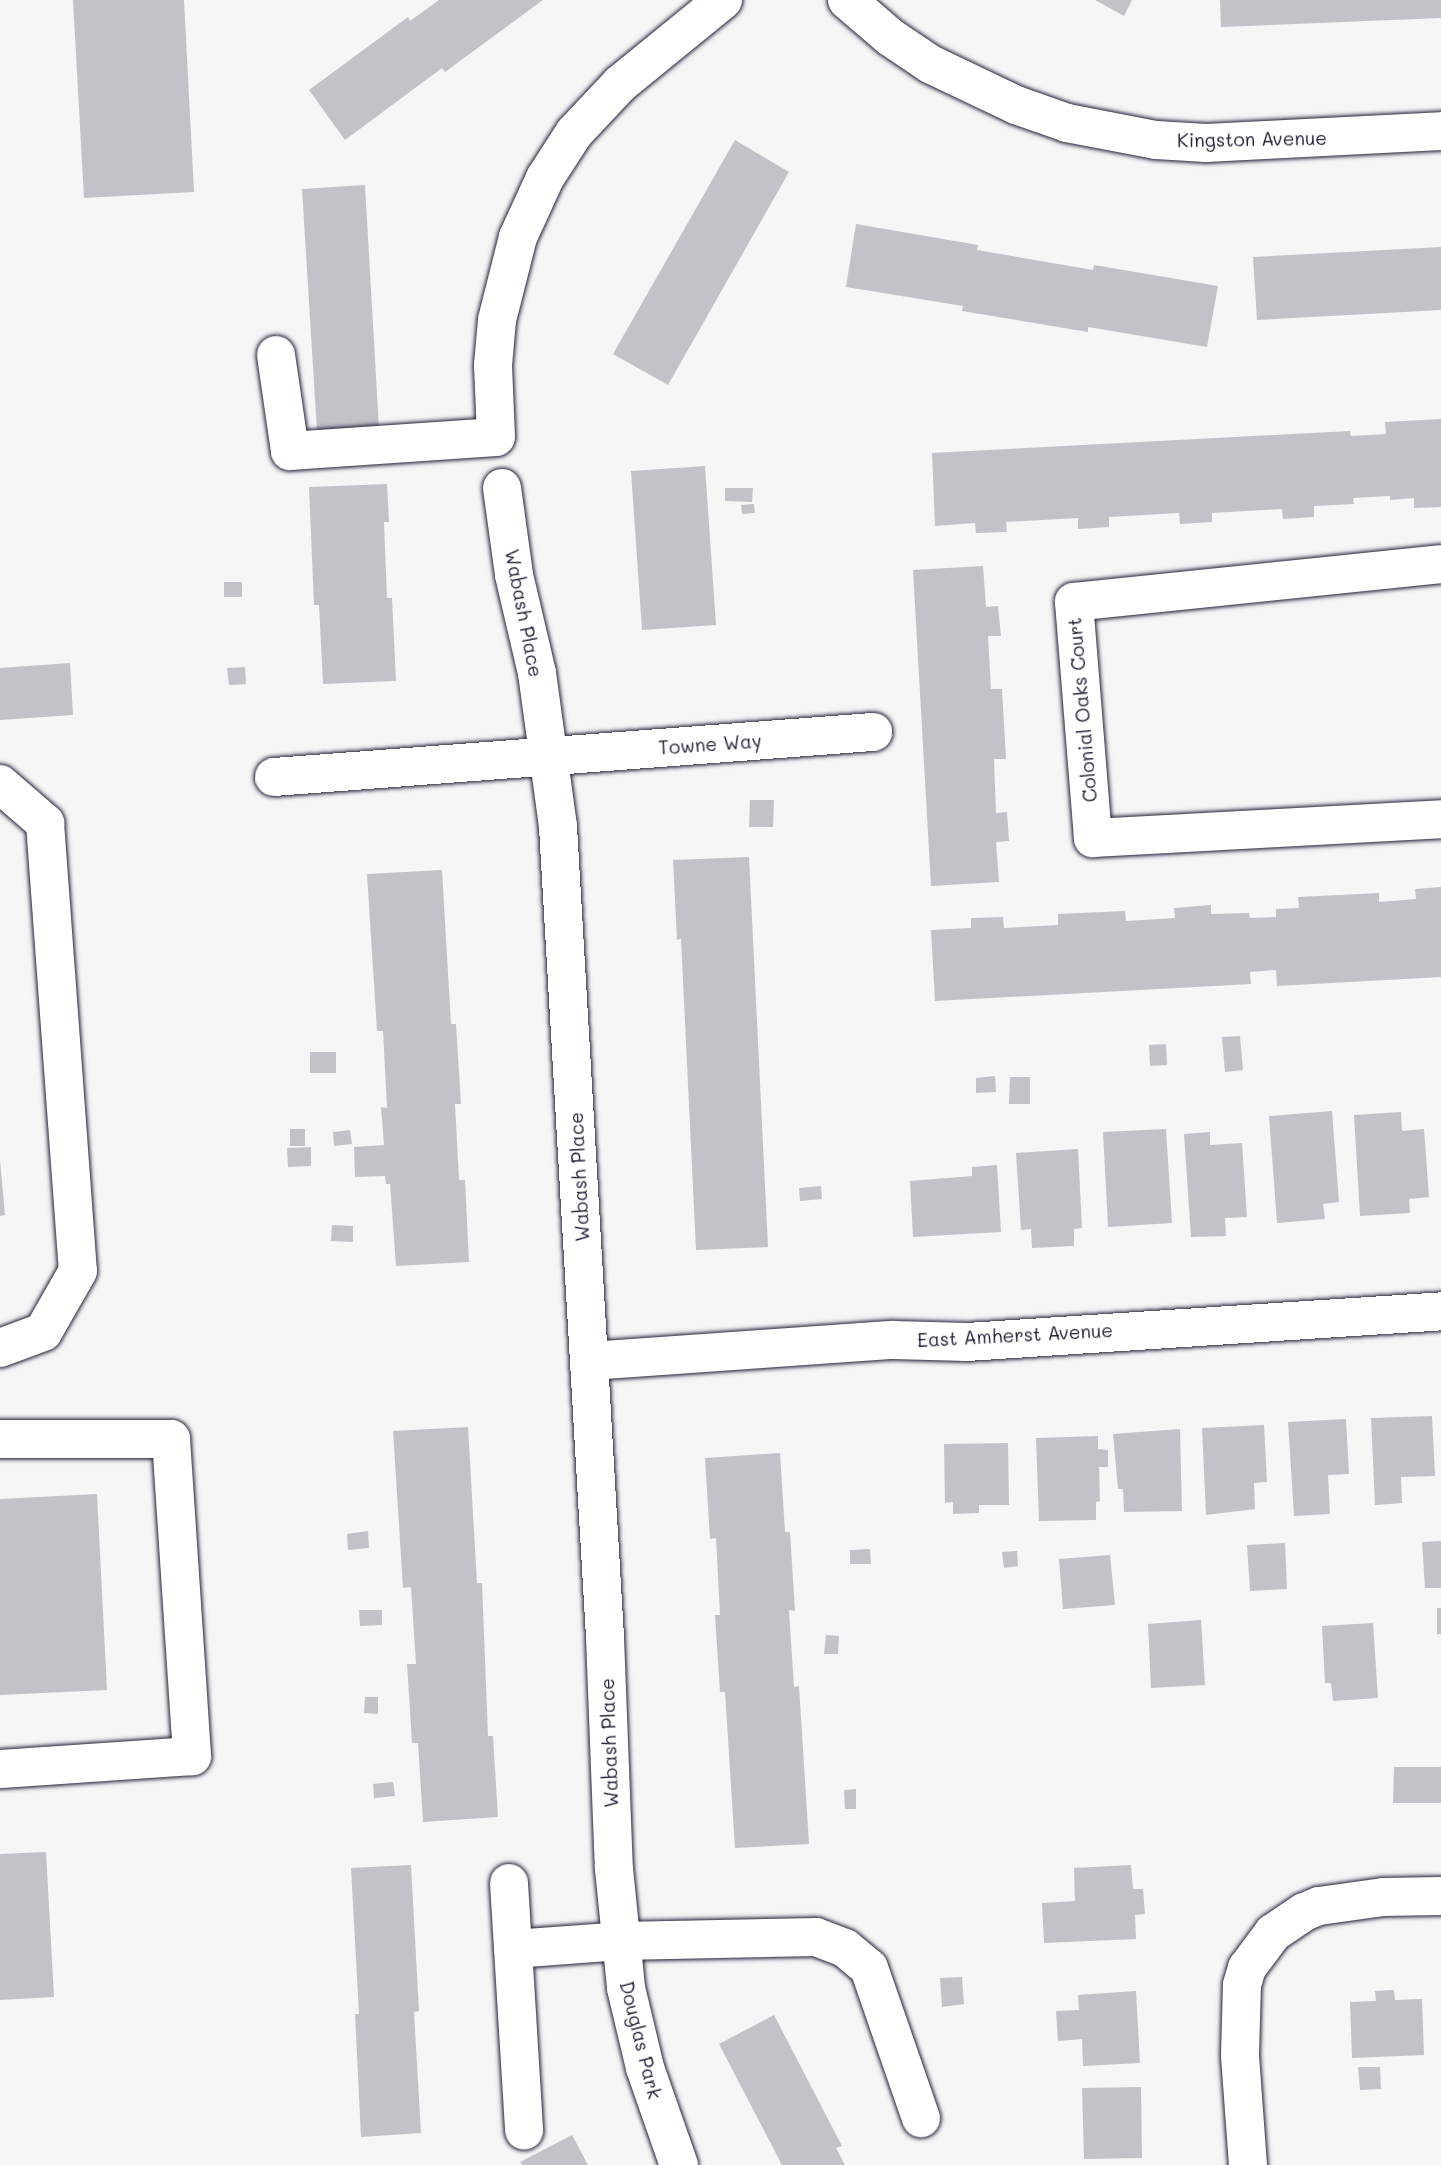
<!DOCTYPE html>
<html>
<head>
<meta charset="utf-8">
<style>
	body { margin:0 }
	#map { position:relative; width:1441px; height:2165px; overflow:hidden; background:#f6f6f7; font-family:Mali,sans-serif }
	div>[style] { position:absolute }
	[style*='--x'] { left:calc(var(--x)*1px); top:calc(var(--y)*1px); width:calc(var(--w)*1px); rotate:calc(var(--a)*1deg) }
	.building>* { inset:0; background:#c2c2c9 }
	.roads { filter:drop-shadow(0 0 2px #22223b) drop-shadow(0 0 2px #22223b) }
	.minor>* { height:38px; margin:-19px; padding:0 19px; transform-origin:19px; border-radius:19px; background:#fff }
	span { translate:-50% -50%; white-space:nowrap; text-align:center; line-height:1.15; -webkit-text-stroke:6px #fff; paint-order:stroke }
	.street-label { font-size:19px; color:#22223b }
</style>
</head>
<body>
<div id="map">
	<div class="building">
		<i style="clip-path:polygon(73px 0,184px 0,194px 192px,84px 198px)"></i>
		<i style="clip-path:polygon(439px 0,543px 0,445px 72px,442px 68px,345px 140px,309px 90px,408px 17px,410px 21px)"></i>
		<i style="clip-path:polygon(1095px 0,1132px 0,1124px 16px)"></i>
		<i style="clip-path:polygon(1220px 0,1441px 0,1441px 18px,1221px 27px)"></i>
		<i style="clip-path:polygon(735px 140px,789px 172px,668px 385px,613px 354px)"></i>
		<i style="clip-path:polygon(365px 185px,379px 429px,317px 432px,302px 189px)"></i>
		<i style="clip-path:polygon(856px 224px,978px 245px,977px 250px,1093px 270px,1094px 265px,1218px 286px,1207px 347px,1088px 327px,1088px 332px,962px 311px,963px 306px,846px 287px)"></i>
		<i style="clip-path:polygon(1441px 247px,1441px 310px,1257px 320px,1253px 257px)"></i>
		<i style="clip-path:polygon(1441px 419px,1441px 507px,1414px 508px,1414px 498px,1390px 500px,1390px 496px,1353px 498px,1354px 504px,1314px 506px,1314px 517px,1283px 519px,1282px 509px,1212px 513px,1212px 522px,1180px 524px,1179px 513px,1109px 517px,1109px 527px,1078px 529px,1078px 518px,1006px 522px,1007px 532px,976px 533px,975px 523px,935px 526px,932px 453px,1350px 431px,1351px 436px,1386px 434px,1385px 422px)"></i>
		<i style="clip-path:polygon(705px 466px,716px 625px,642px 630px,631px 471px)"></i>
		<i style="clip-path:polygon(387px 484px,389px 522px,384px 522px,385px 548px,387px 598px,392px 598px,396px 681px,323px 684px,319px 605px,314px 605px,309px 487px)"></i>
		<i style="clip-path:polygon(725px 488px,753px 488px,752px 502px,725px 501px)"></i>
		<i style="clip-path:polygon(754px 504px,755px 513px,742px 514px,741px 505px)"></i>
		<i style="clip-path:polygon(983px 566px,986px 607px,998px 606px,1001px 636px,988px 636px,991px 689px,1002px 689px,1006px 759px,994px 759px,996px 813px,1007px 812px,1009px 841px,996px 842px,999px 882px,931px 886px,913px 570px)"></i>
		<i style="clip-path:polygon(224px 582px,242px 582px,242px 597px,224px 597px)"></i>
		<i style="clip-path:polygon(70px 663px,73px 715px,0 720px,0 668px)"></i>
		<i style="clip-path:polygon(245px 667px,246px 684px,229px 685px,227px 668px)"></i>
		<i style="clip-path:polygon(750px 800px,774px 800px,773px 827px,749px 827px)"></i>
		<i style="clip-path:polygon(749px 857px,768px 1247px,696px 1250px,681px 939px,677px 940px,673px 860px)"></i>
		<i style="clip-path:polygon(442px 870px,451px 1024px,456px 1024px,461px 1104px,455px 1104px,459px 1180px,465px 1180px,469px 1262px,396px 1266px,390px 1184px,386px 1184px,385px 1176px,355px 1177px,354px 1147px,384px 1145px,381px 1107px,387px 1108px,383px 1031px,377px 1031px,367px 874px)"></i>
		<i style="clip-path:polygon(1441px 887px,1441px 977px,1277px 986px,1276px 970px,1250px 972px,1251px 984px,935px 1001px,931px 930px,971px 928px,971px 918px,1003px 917px,1004px 928px,1058px 925px,1058px 914px,1125px 911px,1126px 921px,1175px 918px,1174px 908px,1211px 905px,1211px 914px,1249px 913px,1250px 918px,1276px 917px,1276px 909px,1299px 908px,1298px 897px,1379px 893px,1379px 902px,1416px 899px,1415px 889px)"></i>
		<i style="clip-path:polygon(1240px 1036px,1243px 1070px,1225px 1072px,1222px 1037px)"></i>
		<i style="clip-path:polygon(1166px 1044px,1167px 1065px,1150px 1066px,1149px 1045px)"></i>
		<i style="clip-path:polygon(310px 1052px,336px 1052px,336px 1073px,310px 1073px)"></i>
		<i style="clip-path:polygon(995px 1076px,996px 1092px,976px 1093px,976px 1078px)"></i>
		<i style="clip-path:polygon(1010px 1077px,1030px 1077px,1030px 1104px,1009px 1104px)"></i>
		<i style="clip-path:polygon(1332px 1111px,1339px 1202px,1323px 1204px,1325px 1219px,1277px 1223px,1269px 1116px)"></i>
		<i style="clip-path:polygon(1401px 1112px,1402px 1131px,1424px 1129px,1429px 1197px,1409px 1199px,1410px 1213px,1360px 1216px,1354px 1115px)"></i>
		<i style="clip-path:polygon(290px 1129px,305px 1129px,305px 1146px,290px 1146px)"></i>
		<i style="clip-path:polygon(1166px 1129px,1172px 1223px,1108px 1227px,1103px 1132px)"></i>
		<i style="clip-path:polygon(350px 1130px,352px 1144px,334px 1146px,333px 1132px)"></i>
		<i style="clip-path:polygon(1210px 1132px,1210px 1145px,1242px 1143px,1247px 1217px,1225px 1218px,1226px 1236px,1191px 1237px,1184px 1134px)"></i>
		<i style="clip-path:polygon(311px 1147px,311px 1166px,288px 1167px,287px 1148px)"></i>
		<i style="clip-path:polygon(1078px 1149px,1082px 1228px,1074px 1229px,1074px 1246px,1032px 1248px,1031px 1229px,1021px 1230px,1016px 1153px)"></i>
		<i style="clip-path:polygon(0 1160px,5px 1215px,0 1216px)"></i>
		<i style="clip-path:polygon(997px 1165px,1001px 1232px,913px 1237px,910px 1181px,972px 1176px,972px 1167px)"></i>
		<i style="clip-path:polygon(821px 1186px,822px 1199px,800px 1201px,799px 1188px)"></i>
		<i style="clip-path:polygon(332px 1225px,353px 1226px,353px 1242px,331px 1241px)"></i>
		<i style="clip-path:polygon(1432px 1416px,1435px 1476px,1401px 1477px,1402px 1503px,1375px 1505px,1371px 1418px)"></i>
		<i style="clip-path:polygon(1346px 1419px,1349px 1474px,1328px 1475px,1330px 1514px,1294px 1516px,1288px 1422px)"></i>
		<i style="clip-path:polygon(1264px 1425px,1267px 1482px,1254px 1483px,1255px 1509px,1206px 1515px,1202px 1428px)"></i>
		<i style="clip-path:polygon(468px 1427px,477px 1583px,482px 1583px,488px 1736px,493px 1736px,498px 1817px,423px 1822px,418px 1743px,412px 1743px,407px 1664px,416px 1664px,411px 1587px,403px 1588px,393px 1431px)"></i>
		<i style="clip-path:polygon(1180px 1429px,1182px 1511px,1124px 1512px,1123px 1489px,1118px 1489px,1113px 1434px)"></i>
		<i style="clip-path:polygon(1098px 1436px,1098px 1449px,1108px 1450px,1108px 1467px,1099px 1467px,1100px 1501px,1096px 1502px,1096px 1520px,1039px 1521px,1036px 1438px)"></i>
		<i style="clip-path:polygon(1008px 1443px,1009px 1505px,979px 1505px,979px 1513px,953px 1514px,953px 1502px,945px 1503px,944px 1444px)"></i>
		<i style="clip-path:polygon(780px 1453px,785px 1532px,790px 1532px,795px 1611px,789px 1610px,794px 1687px,799px 1686px,809px 1844px,735px 1848px,725px 1692px,720px 1692px,715px 1615px,720px 1615px,716px 1538px,710px 1539px,705px 1458px)"></i>
		<i style="clip-path:polygon(97px 1494px,107px 1690px,0 1695px,0 1499px)"></i>
		<i style="clip-path:polygon(368px 1531px,369px 1548px,348px 1550px,347px 1534px)"></i>
		<i style="clip-path:polygon(1441px 1541px,1441px 1588px,1425px 1588px,1422px 1542px)"></i>
		<i style="clip-path:polygon(1285px 1543px,1287px 1589px,1250px 1591px,1247px 1545px)"></i>
		<i style="clip-path:polygon(870px 1549px,871px 1564px,850px 1564px,850px 1550px)"></i>
		<i style="clip-path:polygon(1017px 1551px,1018px 1566px,1004px 1568px,1002px 1552px)"></i>
		<i style="clip-path:polygon(1110px 1555px,1115px 1605px,1063px 1609px,1059px 1559px)"></i>
		<i style="clip-path:polygon(1437px 1608px,1441px 1608px,1441px 1634px,1437px 1634px)"></i>
		<i style="clip-path:polygon(359px 1610px,382px 1610px,382px 1625px,360px 1626px)"></i>
		<i style="clip-path:polygon(1201px 1620px,1205px 1685px,1151px 1688px,1148px 1624px)"></i>
		<i style="clip-path:polygon(1373px 1623px,1378px 1698px,1333px 1701px,1331px 1683px,1325px 1683px,1322px 1626px)"></i>
		<i style="clip-path:polygon(826px 1635px,839px 1636px,838px 1654px,824px 1654px)"></i>
		<i style="clip-path:polygon(365px 1697px,378px 1697px,378px 1714px,364px 1713px)"></i>
		<i style="clip-path:polygon(1394px 1767px,1441px 1767px,1441px 1803px,1393px 1803px)"></i>
		<i style="clip-path:polygon(393px 1782px,395px 1796px,374px 1798px,373px 1784px)"></i>
		<i style="clip-path:polygon(856px 1789px,856px 1809px,845px 1809px,844px 1790px)"></i>
		<i style="clip-path:polygon(46px 1852px,54px 1997px,0 2000px,0 1854px)"></i>
		<i style="clip-path:polygon(411px 1865px,419px 2011px,414px 2012px,421px 2133px,361px 2137px,355px 2014px,359px 2014px,351px 1868px)"></i>
		<i style="clip-path:polygon(1131px 1865px,1133px 1889px,1143px 1889px,1145px 1914px,1135px 1915px,1136px 1939px,1044px 1943px,1042px 1903px,1075px 1901px,1074px 1868px)"></i>
		<i style="clip-path:polygon(962px 1977px,964px 2004px,942px 2007px,940px 1978px)"></i>
		<i style="clip-path:polygon(1394px 1990px,1395px 2000px,1422px 1999px,1424px 2055px,1352px 2058px,1350px 2002px,1376px 2001px,1375px 1991px)"></i>
		<i style="clip-path:polygon(1136px 1991px,1140px 2063px,1083px 2066px,1082px 2039px,1058px 2041px,1056px 2011px,1079px 2010px,1078px 1995px)"></i>
		<i style="clip-path:polygon(774px 2015px,842px 2146px,836px 2148px,845px 2165px,782px 2165px,719px 2044px)"></i>
		<i style="clip-path:polygon(1358px 2067px,1380px 2067px,1381px 2089px,1360px 2090px)"></i>
		<i style="clip-path:polygon(1141px 2087px,1142px 2158px,1084px 2159px,1082px 2088px)"></i>
		<i style="clip-path:polygon(572px 2135px,588px 2165px,522px 2165px,520px 2162px)"></i>
	</div>
	<div class="roads">
		<div class="minor">
			<i style="--x:847;--y:0;--w:57;--a:40.7"></i>
			<i style="--x:890;--y:37;--w:48;--a:34"></i>
			<i style="--x:930;--y:64;--w:95;--a:25.5"></i>
			<i style="--x:1016;--y:105;--w:54;--a:19.4"></i>
			<i style="--x:1067;--y:123;--w:91;--a:10.8"></i>
			<i style="--x:1156;--y:140;--w:50;--a:3.4"></i>
			<i style="--x:1206;--y:143;--w:235;--a:-2.9"></i>
			<i style="--x:276;--y:355;--w:97;--a:81.7"></i>
			<i style="--x:290;--y:451;--w:206;--a:-3.9"></i>
			<i style="--x:496;--y:437;--w:72;--a:-92.4"></i>
			<i style="--x:493;--y:365;--w:45;--a:-84.9"></i>
			<i style="--x:497;--y:320;--w:86;--a:-75.8"></i>
			<i style="--x:518;--y:237;--w:65;--a:-65.4"></i>
			<i style="--x:545;--y:178;--w:54;--a:-57.2"></i>
			<i style="--x:574;--y:133;--w:67;--a:-46.8"></i>
			<i style="--x:620;--y:84;--w:133;--a:-39.2"></i>
			<i style="--x:502;--y:488;--w:88;--a:82.1"></i>
			<i style="--x:514;--y:575;--w:101;--a:76.8"></i>
			<i style="--x:537;--y:673;--w:155;--a:82.2"></i>
			<i style="--x:558;--y:827;--w:812;--a:86.68"></i>
			<i style="--x:605;--y:1638;--w:231;--a:87.8"></i>
			<i style="--x:614;--y:1869;--w:120;--a:84.2"></i>
			<i style="--x:626;--y:1988;--w:82;--a:76.6"></i>
			<i style="--x:645;--y:2068;--w:103;--a:70.7"></i>
			<i style="--x:1441;--y:564;--w:369;--a:174.1"></i>
			<i style="--x:1074;--y:602;--w:237;--a:85.4"></i>
			<i style="--x:1093;--y:838;--w:349;--a:-3.1"></i>
			<i style="--x:274;--y:777;--w:601;--a:-4.3"></i>
			<i style="--x:0;--y:784;--w:60;--a:40.9"></i>
			<i style="--x:45;--y:823;--w:449;--a:85.8"></i>
			<i style="--x:78;--y:1271;--w:70;--a:119.8"></i>
			<i style="--x:43;--y:1332;--w:46;--a:159.6"></i>
			<i style="--x:590;--y:1361;--w:304;--a:-4"></i>
			<i style="--x:893;--y:1340;--w:74;--a:1.5"></i>
			<i style="--x:967;--y:1342;--w:475;--a:-3.7"></i>
			<i style="--x:0;--y:1439;--w:171;--a:0"></i>
			<i style="--x:171;--y:1439;--w:318;--a:86.2"></i>
			<i style="--x:192;--y:1756;--w:192;--a:176.1"></i>
			<i style="--x:509;--y:1883;--w:248;--a:86.5"></i>
			<i style="--x:513;--y:1949;--w:108;--a:-4.2"></i>
			<i style="--x:621;--y:1941;--w:195;--a:-1.2"></i>
			<i style="--x:816;--y:1937;--w:31;--a:21"></i>
			<i style="--x:845;--y:1948;--w:31;--a:40"></i>
			<i style="--x:869;--y:1968;--w:159;--a:70.9"></i>
			<i style="--x:1248;--y:2165;--w:110;--a:-94.2"></i>
			<i style="--x:1240;--y:2055;--w:70;--a:-88.4"></i>
			<i style="--x:1242;--y:1985;--w:18;--a:-74"></i>
			<i style="--x:1247;--y:1968;--w:44;--a:-53.4"></i>
			<i style="--x:1273;--y:1933;--w:37;--a:-34"></i>
			<i style="--x:1304;--y:1912;--w:16;--a:-22"></i>
			<i style="--x:1319;--y:1906;--w:65;--a:-8"></i>
			<i style="--x:1383;--y:1897;--w:58;--a:-1"></i>
		</div>
	</div>
	<div class="street-label">
		<span style="left:1252px;top:139px;rotate:-1deg">Kingston Avenue</span>
		<span style="left:524px;top:613px;rotate:79deg">Wabash Place</span>
		<span style="left:1082px;top:710px;rotate:-95deg">Colonial Oaks Court</span>
		<span style="left:710px;top:744px;rotate:-4deg">Towne Way</span>
		<span style="left:579px;top:1177px;rotate:-93deg">Wabash Place</span>
		<span style="left:1015px;top:1335px;rotate:-3deg">East Amherst Avenue</span>
		<span style="left:609px;top:1743px;rotate:-92deg">Wabash Place</span>
		<span style="left:641px;top:2040px;rotate:76deg">Douglas Park</span>
	</div>
</div>
</body>
</html>
